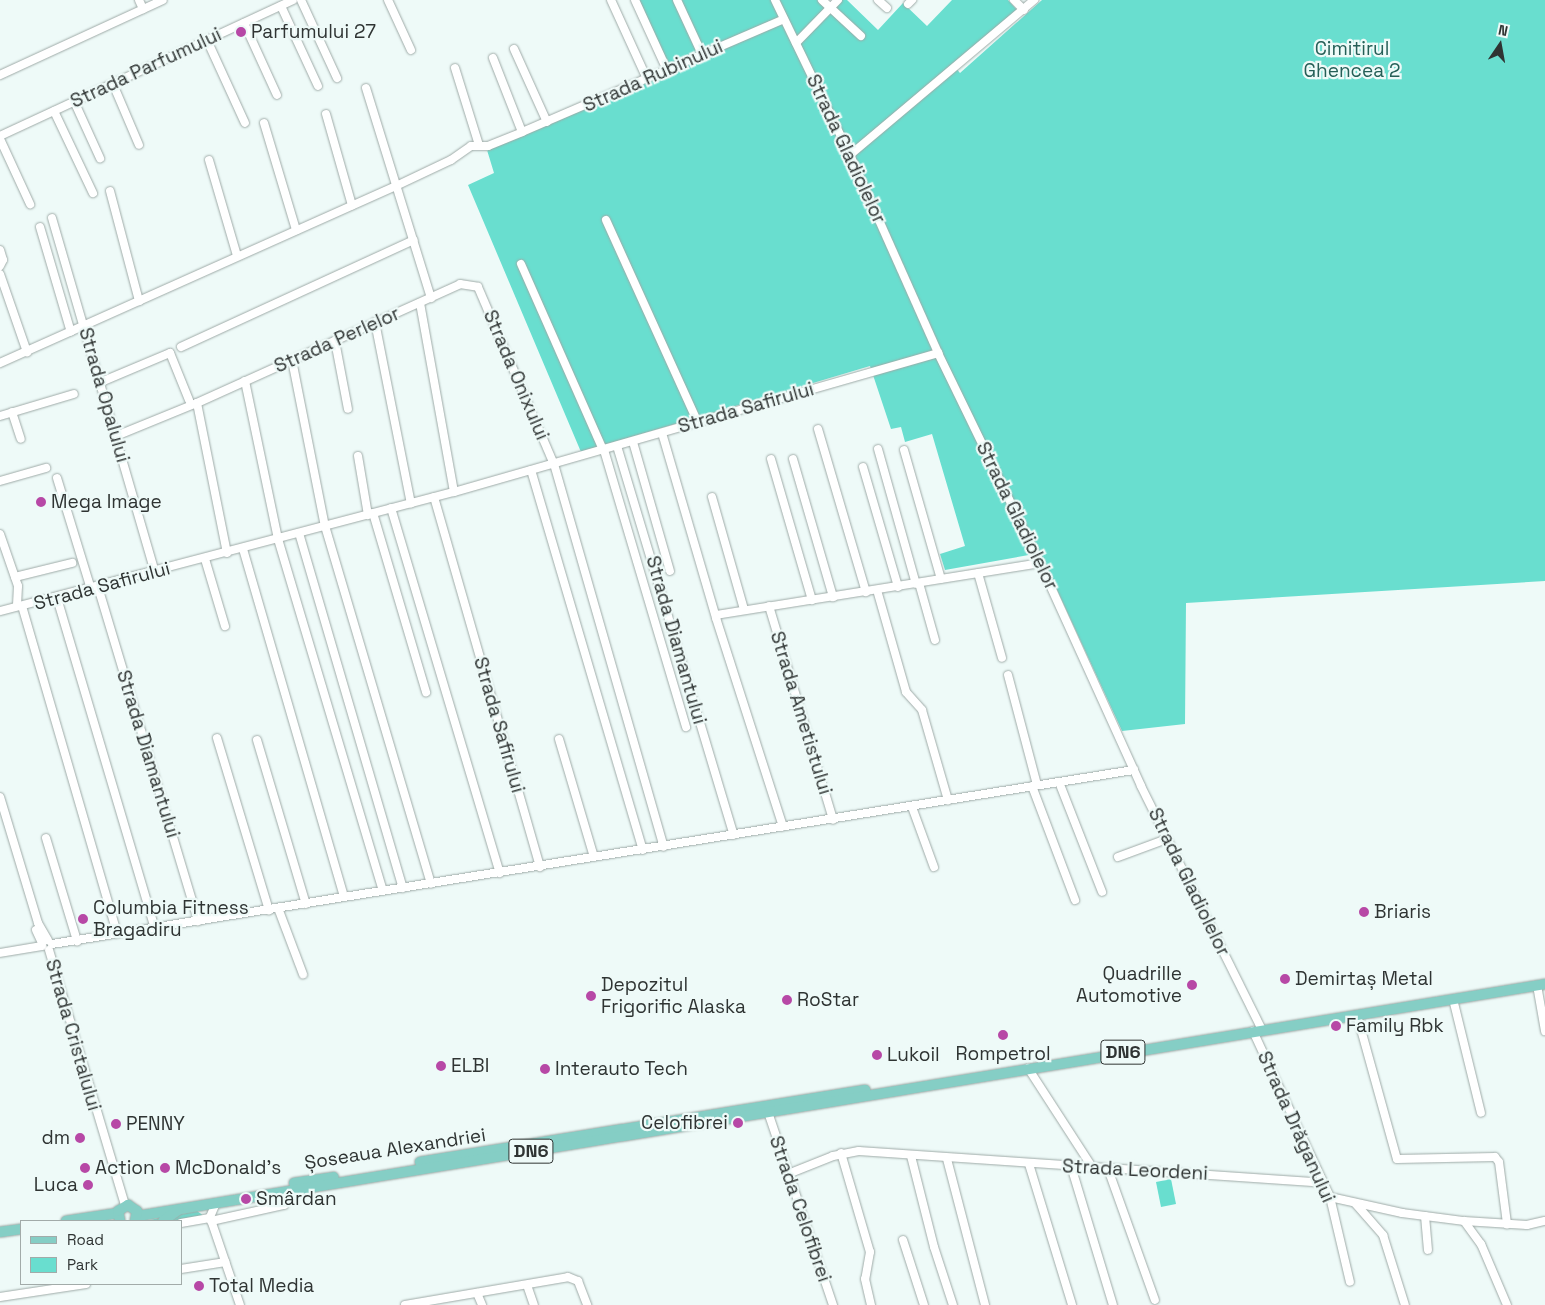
<!DOCTYPE html>
<html>
<head>
<meta charset="utf-8">
<style>
	body { margin:0 }
	#map { position:relative; width:1545px; height:1305px; overflow:hidden; background:#eefaf8; font-family:"Space Grotesk",sans-serif }
	div>[style] { position:absolute }
	[style*='--x'] { left:calc(var(--x)*1px); top:calc(var(--y)*1px); width:calc(var(--w)*1px); rotate:calc(var(--a)*1deg) }
	.green>* { inset:0; background:#69decf }
	.roads { filter:drop-shadow(0 0 1px #9eaaa7) drop-shadow(0 0 1px #9eaaa7) }
	.minor>* { height:8px; margin:-4px; padding:0 4px; transform-origin:4px; border-radius:4px; background:#fff }
	.major>* { height:10px; margin:-5px; padding:0 5px; transform-origin:5px; border-radius:5px; background:#85cec5 }
	.dots>* { width:14px; height:14px; translate:-50% -50%; box-sizing:border-box; border:2px solid #eefaf8; border-radius:50% }
	span { translate:-50% -50%; white-space:nowrap; text-align:center; line-height:1.15; -webkit-text-stroke:4.5px #eefaf8; paint-order:stroke }
	.shield-label span { padding:1px 4px; background:#eefaf8; border:1px solid; border-radius:4px; -webkit-text-stroke-width:0 }
	.shield-label { font-size:18px; color:#2f3433; font-weight:700 }
	.poi-label { font-size:19px; color:#2f3433 }
	.left { translate:0 -50%; text-align:left }
	.right { translate:-100% -50%; text-align:right }
	.park-label { font-size:19px; color:#255f57 }
	.street-label { font-size:19px; color:#2f3433 }
	.legend { position:absolute; left:20px; top:1220px; width:162px; height:65px; box-sizing:border-box; background:#eefaf8; border:1px solid #a2aba9; margin:0; padding:6px 9px; list-style:none; font-size:15px; color:#2f3433 }
	.legend li { display:flex; align-items:center; gap:10px; height:25px }
	.legend b { width:25px; border:1px solid #a2aba9 }
	.north { position:absolute; left:1475px; top:20px; width:50px; height:50px; -webkit-text-stroke:4px #eefaf8; paint-order:stroke; rotate:12deg; font-size:14px; font-weight:700; line-height:20px; text-align:center; color:#2f3433 }
	.north::after { content:''; display:block; margin:auto; width:18px; height:22px; background:#2f3433; clip-path:polygon(50% 0,100% 100%,50% 72%,0 100%) }
</style>
</head>
<body>
<div id="map">
	<div class="green">
		<i style="clip-path:polygon(631px 0,819px 0,831px 12px,842px 0,847px 0,878px 30px,903px 3px,927px 26px,952px 0,1008px 0,1018px 11px,954px 66px,960px 73px,1042px 0,1545px 0,1545px 581px,1186px 603px,1185px 724px,1122px 731px,1040px 553px,945px 570px,940px 554px,965px 546px,932px 434px,905px 442px,901px 427px,891px 429px,870px 366px,581px 452px,468px 185px,494px 173px,487px 150px,664px 70px)"></i>
		<i style="clip-path:polygon(1171px 1179px,1176px 1204px,1161px 1207px,1156px 1182px)"></i>
		<i style="clip-path:polygon(197px 1211px,204px 1216px,177px 1221px,144px 1221px)"></i>
	</div>
	<div class="roads">
		<div class="minor">
			<i style="--x:139;--y:0;--w:10;--a:66"></i>
			<i style="--x:301;--y:0;--w:86;--a:65.2"></i>
			<i style="--x:388;--y:0;--w:55;--a:65.3"></i>
			<i style="--x:611;--y:0;--w:87;--a:65.5"></i>
			<i style="--x:635;--y:0;--w:77;--a:65.4"></i>
			<i style="--x:677;--y:0;--w:60;--a:65.2"></i>
			<i style="--x:775;--y:0;--w:172;--a:64.2"></i>
			<i style="--x:850;--y:155;--w:217;--a:66"></i>
			<i style="--x:938;--y:353;--w:233;--a:64.1"></i>
			<i style="--x:1040;--y:563;--w:245;--a:65.6"></i>
			<i style="--x:1141;--y:786;--w:272;--a:63.6"></i>
			<i style="--x:822;--y:0;--w:53;--a:42.7"></i>
			<i style="--x:878;--y:0;--w:12;--a:42"></i>
			<i style="--x:1014;--y:0;--w:14;--a:45"></i>
			<i style="--x:908;--y:4;--w:6;--a:-45"></i>
			<i style="--x:281;--y:6;--w:88;--a:65.2"></i>
			<i style="--x:244;--y:23;--w:79;--a:65.4"></i>
			<i style="--x:207;--y:40;--w:91;--a:65.4"></i>
			<i style="--x:796;--y:43;--w:60;--a:-45.7"></i>
			<i style="--x:514;--y:49;--w:80;--a:65.7"></i>
			<i style="--x:493;--y:58;--w:79;--a:68.6"></i>
			<i style="--x:455;--y:68;--w:81;--a:72.7"></i>
			<i style="--x:0;--y:75;--w:179;--a:-24.7"></i>
			<i style="--x:113;--y:84;--w:66;--a:66.9"></i>
			<i style="--x:366;--y:88;--w:220;--a:72.8"></i>
			<i style="--x:74;--y:101;--w:63;--a:65.5"></i>
			<i style="--x:54;--y:111;--w:91;--a:64.6"></i>
			<i style="--x:326;--y:114;--w:95;--a:74.1"></i>
			<i style="--x:264;--y:123;--w:112;--a:73.3"></i>
			<i style="--x:0;--y:136;--w:323;--a:-24.9"></i>
			<i style="--x:0;--y:139;--w:72;--a:65.2"></i>
			<i style="--x:850;--y:155;--w:241;--a:-40.1"></i>
			<i style="--x:209;--y:160;--w:100;--a:73.7"></i>
			<i style="--x:110;--y:191;--w:114;--a:75.2"></i>
			<i style="--x:52;--y:218;--w:369;--a:73.8"></i>
			<i style="--x:606;--y:220;--w:223;--a:65.6"></i>
			<i style="--x:40;--y:227;--w:109;--a:73.6"></i>
			<i style="--x:0;--y:250;--w:10;--a:73"></i>
			<i style="--x:3;--y:260;--w:7;--a:117"></i>
			<i style="--x:521;--y:264;--w:203;--a:66.2"></i>
			<i style="--x:0;--y:274;--w:83;--a:70.9"></i>
			<i style="--x:420;--y:303;--w:192;--a:79.8"></i>
			<i style="--x:375;--y:322;--w:185;--a:78.8"></i>
			<i style="--x:335;--y:341;--w:69;--a:79.2"></i>
			<i style="--x:181;--y:347;--w:256;--a:-24.7"></i>
			<i style="--x:292;--y:360;--w:169;--a:78.8"></i>
			<i style="--x:325;--y:526;--w:373;--a:73.5"></i>
			<i style="--x:0;--y:363;--w:434;--a:-24.1"></i>
			<i style="--x:396;--y:186;--w:61;--a:-25.3"></i>
			<i style="--x:451;--y:160;--w:24;--a:-35"></i>
			<i style="--x:471;--y:146;--w:17;--a:0"></i>
			<i style="--x:488;--y:146;--w:37;--a:-22"></i>
			<i style="--x:522;--y:132;--w:285;--a:-23.3"></i>
			<i style="--x:245;--y:381;--w:161;--a:78.2"></i>
			<i style="--x:278;--y:539;--w:367;--a:73.4"></i>
			<i style="--x:101;--y:382;--w:75;--a:-22.8"></i>
			<i style="--x:170;--y:353;--w:51;--a:68"></i>
			<i style="--x:197;--y:403;--w:153;--a:78.7"></i>
			<i style="--x:12;--y:412;--w:28;--a:72"></i>
			<i style="--x:0;--y:416;--w:77;--a:-16.6"></i>
			<i style="--x:818;--y:429;--w:170;--a:73.6"></i>
			<i style="--x:662;--y:433;--w:193;--a:73.7"></i>
			<i style="--x:716;--y:618;--w:219;--a:72.2"></i>
			<i style="--x:116;--y:436;--w:87;--a:-22.2"></i>
			<i style="--x:197;--y:403;--w:289;--a:-24.3"></i>
			<i style="--x:460;--y:284;--w:18;--a:9"></i>
			<i style="--x:478;--y:287;--w:193;--a:66.8"></i>
			<i style="--x:554;--y:464;--w:398;--a:74"></i>
			<i style="--x:633;--y:442;--w:134;--a:74"></i>
			<i style="--x:617;--y:446;--w:406;--a:73.3"></i>
			<i style="--x:878;--y:449;--w:140;--a:74.3"></i>
			<i style="--x:604;--y:450;--w:289;--a:73.5"></i>
			<i style="--x:904;--y:450;--w:134;--a:74"></i>
			<i style="--x:358;--y:456;--w:60;--a:80.4"></i>
			<i style="--x:771;--y:459;--w:147;--a:73.8"></i>
			<i style="--x:793;--y:459;--w:144;--a:73.8"></i>
			<i style="--x:863;--y:467;--w:125;--a:73.7"></i>
			<i style="--x:531;--y:470;--w:396;--a:73.6"></i>
			<i style="--x:57;--y:478;--w:116;--a:73"></i>
			<i style="--x:0;--y:481;--w:48;--a:-15.8"></i>
			<i style="--x:434;--y:497;--w:385;--a:74"></i>
			<i style="--x:712;--y:497;--w:116;--a:74.1"></i>
			<i style="--x:391;--y:508;--w:381;--a:73.4"></i>
			<i style="--x:373;--y:513;--w:187;--a:73.5"></i>
			<i style="--x:299;--y:533;--w:370;--a:73.7"></i>
			<i style="--x:0;--y:534;--w:55;--a:70.9"></i>
			<i style="--x:18;--y:586;--w:18;--a:93"></i>
			<i style="--x:243;--y:549;--w:362;--a:73.8"></i>
			<i style="--x:205;--y:559;--w:70;--a:73.4"></i>
			<i style="--x:978;--y:573;--w:88;--a:74.2"></i>
			<i style="--x:15;--y:577;--w:59;--a:-13.8"></i>
			<i style="--x:919;--y:583;--w:59;--a:74.3"></i>
			<i style="--x:98;--y:587;--w:349;--a:73.3"></i>
			<i style="--x:877;--y:590;--w:106;--a:74.1"></i>
			<i style="--x:906;--y:692;--w:24;--a:48"></i>
			<i style="--x:922;--y:710;--w:94;--a:73.9"></i>
			<i style="--x:57;--y:598;--w:344;--a:73.5"></i>
			<i style="--x:22;--y:606;--w:341;--a:73.8"></i>
			<i style="--x:769;--y:606;--w:223;--a:73.3"></i>
			<i style="--x:0;--y:611;--w:469;--a:-14.7"></i>
			<i style="--x:454;--y:492;--w:504;--a:-16.02"></i>
			<i style="--x:716;--y:615;--w:328;--a:-9.1"></i>
			<i style="--x:1008;--y:675;--w:114;--a:75.2"></i>
			<i style="--x:217;--y:738;--w:180;--a:73.2"></i>
			<i style="--x:559;--y:739;--w:123;--a:73.5"></i>
			<i style="--x:257;--y:740;--w:171;--a:73.4"></i>
			<i style="--x:1059;--y:782;--w:118;--a:68.6"></i>
			<i style="--x:1032;--y:786;--w:122;--a:69.3"></i>
			<i style="--x:0;--y:797;--w:132;--a:73.2"></i>
			<i style="--x:38;--y:923;--w:20;--a:60"></i>
			<i style="--x:912;--y:807;--w:64;--a:69.9"></i>
			<i style="--x:46;--y:838;--w:108;--a:73.2"></i>
			<i style="--x:1118;--y:857;--w:52;--a:-20.2"></i>
			<i style="--x:278;--y:908;--w:71;--a:69.3"></i>
			<i style="--x:36;--y:930;--w:14;--a:65"></i>
			<i style="--x:52;--y:944;--w:1096;--a:-9.14"></i>
			<i style="--x:49;--y:950;--w:266;--a:73.4"></i>
			<i style="--x:0;--y:953;--w:43;--a:-9.5"></i>
			<i style="--x:1537;--y:985;--w:47;--a:80.1"></i>
			<i style="--x:1453;--y:999;--w:117;--a:76.2"></i>
			<i style="--x:1357;--y:1015;--w:149;--a:74.5"></i>
			<i style="--x:1397;--y:1159;--w:98;--a:-1.2"></i>
			<i style="--x:1495;--y:1157;--w:6;--a:51"></i>
			<i style="--x:1499;--y:1162;--w:63;--a:82.6"></i>
			<i style="--x:1253;--y:1031;--w:183;--a:65.1"></i>
			<i style="--x:1330;--y:1197;--w:87;--a:76.8"></i>
			<i style="--x:1028;--y:1068;--w:118;--a:57.1"></i>
			<i style="--x:768;--y:1112;--w:204;--a:71.4"></i>
			<i style="--x:841;--y:1153;--w:103;--a:73.7"></i>
			<i style="--x:870;--y:1252;--w:27;--a:100"></i>
			<i style="--x:865;--y:1279;--w:27;--a:77"></i>
			<i style="--x:911;--y:1156;--w:94;--a:75.8"></i>
			<i style="--x:934;--y:1247;--w:61;--a:71.9"></i>
			<i style="--x:947;--y:1159;--w:151;--a:75.4"></i>
			<i style="--x:1029;--y:1164;--w:147;--a:73"></i>
			<i style="--x:1071;--y:1166;--w:145;--a:73.2"></i>
			<i style="--x:1108;--y:1169;--w:139;--a:70.3"></i>
			<i style="--x:788;--y:1174;--w:48;--a:-21.8"></i>
			<i style="--x:833;--y:1156;--w:26;--a:-11"></i>
			<i style="--x:859;--y:1151;--w:465;--a:3.9"></i>
			<i style="--x:1330;--y:1197;--w:74;--a:12.5"></i>
			<i style="--x:1402;--y:1213;--w:63;--a:7.4"></i>
			<i style="--x:1464;--y:1221;--w:63;--a:3.6"></i>
			<i style="--x:1527;--y:1225;--w:18;--a:-13"></i>
			<i style="--x:216;--y:1203;--w:15;--a:113"></i>
			<i style="--x:210;--y:1217;--w:93;--a:71.2"></i>
			<i style="--x:1355;--y:1203;--w:43;--a:48.8"></i>
			<i style="--x:1383;--y:1235;--w:73;--a:72.6"></i>
			<i style="--x:1425;--y:1216;--w:34;--a:85"></i>
			<i style="--x:211;--y:1221;--w:75;--a:-12.4"></i>
			<i style="--x:284;--y:1205;--w:13;--a:-108"></i>
			<i style="--x:1464;--y:1221;--w:29;--a:54"></i>
			<i style="--x:1481;--y:1244;--w:66;--a:66.9"></i>
			<i style="--x:181;--y:1223;--w:29;--a:-10"></i>
			<i style="--x:903;--y:1240;--w:68;--a:72.1"></i>
			<i style="--x:181;--y:1269;--w:45;--a:-9"></i>
			<i style="--x:527;--y:1285;--w:21;--a:71"></i>
			<i style="--x:477;--y:1293;--w:13;--a:67"></i>
			<i style="--x:0;--y:1297;--w:87;--a:-8.6"></i>
			<i style="--x:405;--y:1305;--w:165;--a:-9.7"></i>
			<i style="--x:568;--y:1277;--w:11;--a:22"></i>
			<i style="--x:578;--y:1281;--w:26;--a:69"></i>
		</div>
		<div class="major">
			<i style="--x:420;--y:1162;--w:451;--a:-9.2"></i>
			<i style="--x:294;--y:1183;--w:40;--a:-8.5"></i>
			<i style="--x:138;--y:1216;--w:1426;--a:-9.36"></i>
			<i style="--x:66;--y:1221;--w:53;--a:-8.7"></i>
			<i style="--x:120;--y:1221;--w:10;--a:-101"></i>
			<i style="--x:118;--y:1211;--w:12;--a:-31"></i>
			<i style="--x:128;--y:1205;--w:11;--a:34"></i>
			<i style="--x:137;--y:1211;--w:10;--a:101"></i>
			<i style="--x:163;--y:1221;--w:19;--a:-36"></i>
			<i style="--x:0;--y:1232;--w:21;--a:-8"></i>
		</div>
	</div>
	<div class="dots">
		<i style="left:241px;top:32px;background:#b748a6"></i>
		<i style="left:41px;top:502px;background:#b748a6"></i>
		<i style="left:1364px;top:912px;background:#b748a6"></i>
		<i style="left:83px;top:919px;background:#b748a6"></i>
		<i style="left:1285px;top:979px;background:#b748a6"></i>
		<i style="left:1192px;top:985px;background:#b748a6"></i>
		<i style="left:591px;top:996px;background:#b748a6"></i>
		<i style="left:787px;top:1000px;background:#b748a6"></i>
		<i style="left:1336px;top:1026px;background:#b748a6"></i>
		<i style="left:1003px;top:1035px;background:#b748a6"></i>
		<i style="left:877px;top:1055px;background:#b748a6"></i>
		<i style="left:441px;top:1066px;background:#b748a6"></i>
		<i style="left:545px;top:1069px;background:#b748a6"></i>
		<i style="left:738px;top:1123px;background:#b748a6"></i>
		<i style="left:116px;top:1124px;background:#b748a6"></i>
		<i style="left:80px;top:1138px;background:#b748a6"></i>
		<i style="left:85px;top:1168px;background:#b748a6"></i>
		<i style="left:165px;top:1168px;background:#b748a6"></i>
		<i style="left:88px;top:1185px;background:#b748a6"></i>
		<i style="left:246px;top:1199px;background:#b748a6"></i>
		<i style="left:199px;top:1286px;background:#b748a6"></i>
	</div>
	<div class="shield-label">
		<span style="left:1123px;top:1052px">DN6</span>
		<span style="left:531px;top:1151px">DN6</span>
	</div>
	<div class="poi-label">
		<span class="left" style="left:251px;top:32px">Parfumului 27</span>
		<span class="left" style="left:51px;top:502px">Mega Image</span>
		<span class="left" style="left:93px;top:919px">Columbia Fitness<br>Bragadiru</span>
		<span class="left" style="left:1374px;top:912px">Briaris</span>
		<span class="right" style="left:1182px;top:985px">Quadrille<br>Automotive</span>
		<span class="left" style="left:1295px;top:979px">Demirtaș Metal</span>
		<span class="left" style="left:601px;top:996px">Depozitul<br>Frigorific Alaska</span>
		<span class="left" style="left:797px;top:1000px">RoStar</span>
		<span class="left" style="left:1346px;top:1026px">Family Rbk</span>
		<span style="left:1003px;top:1054px">Rompetrol</span>
		<span class="left" style="left:887px;top:1055px">Lukoil</span>
		<span class="left" style="left:451px;top:1066px">ELBI</span>
		<span class="left" style="left:555px;top:1069px">Interauto Tech</span>
		<span class="right" style="left:728px;top:1123px">Celofibrei</span>
		<span class="left" style="left:126px;top:1124px">PENNY</span>
		<span class="right" style="left:70px;top:1138px">dm</span>
		<span class="left" style="left:95px;top:1168px">Action</span>
		<span class="left" style="left:175px;top:1168px">McDonald's</span>
		<span class="right" style="left:78px;top:1185px">Luca</span>
		<span class="left" style="left:256px;top:1199px">Smârdan</span>
		<span class="left" style="left:209px;top:1286px">Total Media</span>
	</div>
	<div class="park-label">
		<span style="left:1352px;top:60px">Cimitirul<br>Ghencea 2</span>
	</div>
	<div class="street-label">
		<span style="left:146px;top:68px;rotate:-25deg">Strada Parfumului</span>
		<span style="left:653px;top:76px;rotate:-24deg">Strada Rubinului</span>
		<span style="left:846px;top:149px;rotate:65deg">Strada Gladiolelor</span>
		<span style="left:337px;top:340px;rotate:-24deg">Strada Perlelor</span>
		<span style="left:516px;top:375px;rotate:67deg">Strada Onixului</span>
		<span style="left:104px;top:395px;rotate:74deg">Strada Opalului</span>
		<span style="left:746px;top:408px;rotate:-16deg">Strada Safirului</span>
		<span style="left:1017px;top:516px;rotate:64deg">Strada Gladiolelor</span>
		<span style="left:102px;top:586px;rotate:-15deg">Strada Safirului</span>
		<span style="left:676px;top:640px;rotate:74deg">Strada Diamantului</span>
		<span style="left:801px;top:713px;rotate:73deg">Strada Ametistului</span>
		<span style="left:499px;top:725px;rotate:74deg">Strada Safirului</span>
		<span style="left:148px;top:754px;rotate:73deg">Strada Diamantului</span>
		<span style="left:1189px;top:882px;rotate:64deg">Strada Gladiolelor</span>
		<span style="left:73px;top:1035px;rotate:74deg">Strada Cristalului</span>
		<span style="left:1296px;top:1127px;rotate:66deg">Strada Drăganului</span>
		<span style="left:395px;top:1149px;rotate:-9deg">Șoseaua Alexandriei</span>
		<span style="left:1135px;top:1170px;rotate:3deg">Strada Leordeni</span>
		<span style="left:800px;top:1209px;rotate:71deg">Strada Celofibrei</span>
	</div>
	<ul class="legend">
	<li><b style="height:6px;background:#85cec5"></b>Road</li>
	<li><b style="height:14px;background:#69decf"></b>Park</li>
	</ul>
	<div class="north">N</div>
</div>
</body>
</html>
